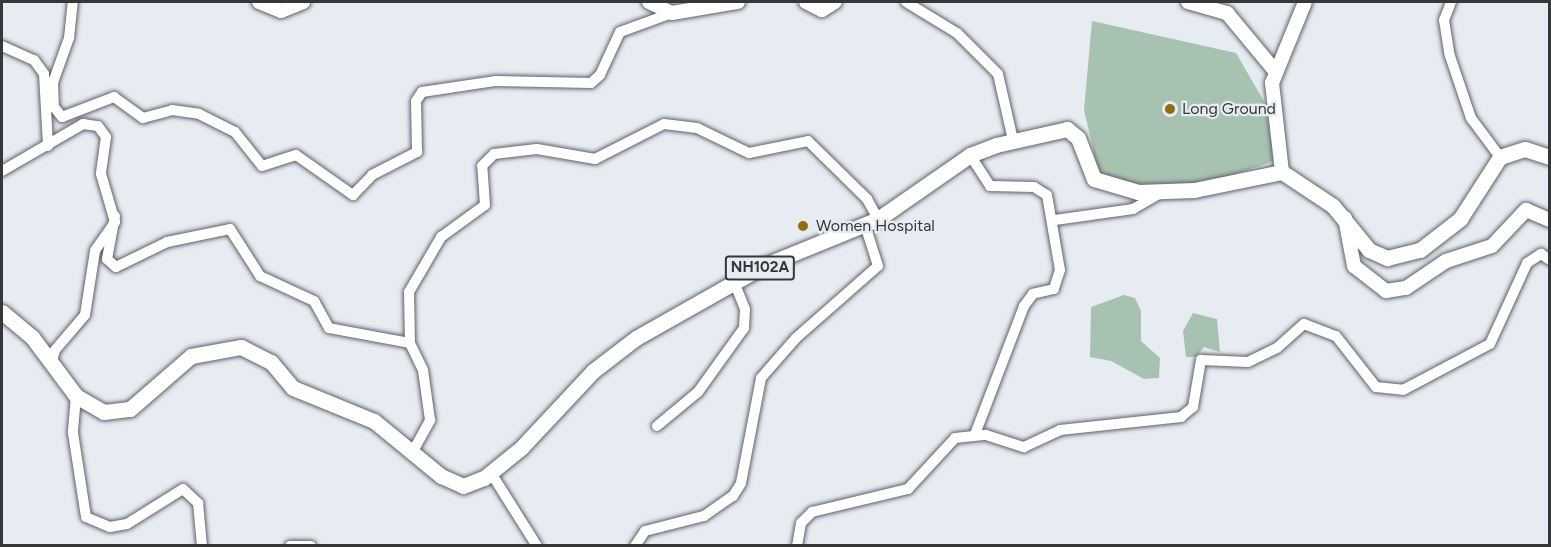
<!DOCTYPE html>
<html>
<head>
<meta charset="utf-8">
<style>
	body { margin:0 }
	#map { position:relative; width:1551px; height:547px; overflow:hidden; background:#e7ecf2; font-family:Figtree,sans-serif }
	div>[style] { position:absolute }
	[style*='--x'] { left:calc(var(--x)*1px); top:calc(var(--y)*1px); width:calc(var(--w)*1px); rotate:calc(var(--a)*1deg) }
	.green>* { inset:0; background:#a8c2b1 }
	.roads { filter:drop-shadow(0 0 2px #5e6267) drop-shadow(0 0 2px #5e6267) }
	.minor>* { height:10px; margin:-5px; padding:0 5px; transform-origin:5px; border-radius:5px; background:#fff }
	.major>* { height:14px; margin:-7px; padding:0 7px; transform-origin:7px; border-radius:7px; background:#fff }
	.highway>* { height:15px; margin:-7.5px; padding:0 7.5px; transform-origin:7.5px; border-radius:7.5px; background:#fff }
	.dots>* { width:16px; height:16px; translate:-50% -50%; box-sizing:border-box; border:3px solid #e7ecf2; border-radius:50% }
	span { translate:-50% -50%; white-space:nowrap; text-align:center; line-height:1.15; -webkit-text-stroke:4.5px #e7ecf2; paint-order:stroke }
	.shield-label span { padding:2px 4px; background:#e7ecf2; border:2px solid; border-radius:4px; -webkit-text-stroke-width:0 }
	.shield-label { font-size:15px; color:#353739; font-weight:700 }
	.poi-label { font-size:16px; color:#353739 }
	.left { translate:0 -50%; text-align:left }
	.frame { position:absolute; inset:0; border:3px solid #353739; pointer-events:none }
</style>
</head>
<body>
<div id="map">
	<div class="green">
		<i style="clip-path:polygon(1092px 21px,1236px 53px,1265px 103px,1274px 161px,1209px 183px,1149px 187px,1099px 174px,1084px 110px)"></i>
		<i style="clip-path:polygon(1124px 295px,1135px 298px,1141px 311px,1141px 341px,1160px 358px,1159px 378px,1144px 379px,1111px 361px,1090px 357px,1091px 307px)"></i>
		<i style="clip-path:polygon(1193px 313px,1217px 319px,1220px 352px,1204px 347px,1196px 357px,1186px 357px,1183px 331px)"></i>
	</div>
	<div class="roads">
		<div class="minor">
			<i style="--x:906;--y:2;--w:60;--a:31.3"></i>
			<i style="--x:957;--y:33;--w:58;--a:45"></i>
			<i style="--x:998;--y:74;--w:68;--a:77.2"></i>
			<i style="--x:1451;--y:2;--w:19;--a:111"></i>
			<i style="--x:1444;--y:20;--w:36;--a:81"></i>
			<i style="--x:1450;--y:56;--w:65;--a:71.3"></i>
			<i style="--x:1471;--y:118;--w:49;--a:53.4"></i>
			<i style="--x:2;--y:46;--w:35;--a:24"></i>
			<i style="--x:34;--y:60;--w:17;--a:54"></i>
			<i style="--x:44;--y:74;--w:72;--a:86.8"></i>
			<i style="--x:53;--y:81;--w:26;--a:88"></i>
			<i style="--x:54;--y:107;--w:13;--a:51"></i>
			<i style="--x:62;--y:117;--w:56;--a:-21"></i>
			<i style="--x:114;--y:97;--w:36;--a:36"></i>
			<i style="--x:143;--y:118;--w:30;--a:-15"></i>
			<i style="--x:172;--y:110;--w:27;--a:8"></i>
			<i style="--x:199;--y:114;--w:40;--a:26.6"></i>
			<i style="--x:235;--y:132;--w:43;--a:51.5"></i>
			<i style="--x:262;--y:166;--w:36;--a:-18"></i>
			<i style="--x:296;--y:155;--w:70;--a:35.1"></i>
			<i style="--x:353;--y:195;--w:28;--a:-46"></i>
			<i style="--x:372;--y:175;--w:51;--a:-27.1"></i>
			<i style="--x:417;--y:152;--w:51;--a:-91.1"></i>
			<i style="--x:416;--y:101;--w:11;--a:-56"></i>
			<i style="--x:422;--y:92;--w:75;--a:-8.5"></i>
			<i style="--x:496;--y:81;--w:95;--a:1.2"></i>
			<i style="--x:591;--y:83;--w:12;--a:-42"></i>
			<i style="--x:600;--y:75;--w:47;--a:-65.1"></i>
			<i style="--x:620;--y:32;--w:55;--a:-20.1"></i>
			<i style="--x:51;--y:88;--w:53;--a:-70.2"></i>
			<i style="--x:69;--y:38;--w:36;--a:-84"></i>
			<i style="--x:970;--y:155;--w:37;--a:57"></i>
			<i style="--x:990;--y:186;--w:44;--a:1.3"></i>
			<i style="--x:1034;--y:187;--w:15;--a:32"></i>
			<i style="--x:1047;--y:195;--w:76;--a:80.2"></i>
			<i style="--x:1060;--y:270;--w:20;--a:108"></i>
			<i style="--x:1054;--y:289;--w:22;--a:167"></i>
			<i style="--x:1033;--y:294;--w:15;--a:127"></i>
			<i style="--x:1024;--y:306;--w:137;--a:110.9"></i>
			<i style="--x:2;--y:171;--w:94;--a:-30.1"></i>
			<i style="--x:83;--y:124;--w:15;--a:8"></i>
			<i style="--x:98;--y:126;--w:14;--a:54"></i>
			<i style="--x:106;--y:137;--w:37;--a:98"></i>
			<i style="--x:101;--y:174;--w:50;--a:73.7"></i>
			<i style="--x:115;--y:222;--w:35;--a:125"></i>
			<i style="--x:95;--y:251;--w:65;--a:98.9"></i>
			<i style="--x:85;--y:315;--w:46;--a:130.6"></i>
			<i style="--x:55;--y:350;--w:16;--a:105"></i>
			<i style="--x:115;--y:216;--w:44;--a:100.5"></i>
			<i style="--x:107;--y:259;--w:12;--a:42"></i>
			<i style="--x:116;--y:267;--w:57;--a:-26.1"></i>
			<i style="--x:167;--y:242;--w:64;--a:-11.7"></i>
			<i style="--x:230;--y:229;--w:56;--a:57.4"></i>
			<i style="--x:260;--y:276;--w:60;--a:24.8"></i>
			<i style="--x:314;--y:301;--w:31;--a:61"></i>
			<i style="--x:329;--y:328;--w:82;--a:10.5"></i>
			<i style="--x:1055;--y:220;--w:79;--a:-8"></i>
			<i style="--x:1133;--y:209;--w:32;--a:-30"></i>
			<i style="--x:76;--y:396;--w:37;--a:95"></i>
			<i style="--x:73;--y:433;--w:85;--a:81.2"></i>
			<i style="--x:86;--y:517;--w:26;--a:23"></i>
			<i style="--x:110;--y:527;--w:17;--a:-10"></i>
			<i style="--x:127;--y:524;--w:66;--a:-32"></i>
			<i style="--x:183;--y:489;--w:21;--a:43"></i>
			<i style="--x:198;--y:503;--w:43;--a:84.7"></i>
			<i style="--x:657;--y:426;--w:53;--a:-39.7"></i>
			<i style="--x:698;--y:392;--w:79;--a:-54.3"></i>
			<i style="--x:744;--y:328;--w:19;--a:-87"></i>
			<i style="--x:745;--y:309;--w:29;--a:-112"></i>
			<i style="--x:412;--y:453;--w:38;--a:-61"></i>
			<i style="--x:430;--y:420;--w:50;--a:-98"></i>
			<i style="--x:423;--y:370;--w:30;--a:-116"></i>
			<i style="--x:410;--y:343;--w:51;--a:-91.1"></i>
			<i style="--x:409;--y:292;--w:64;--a:-59.8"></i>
			<i style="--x:441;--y:237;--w:54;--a:-36"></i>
			<i style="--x:485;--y:205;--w:39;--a:-94"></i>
			<i style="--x:482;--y:166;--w:17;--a:-45"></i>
			<i style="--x:494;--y:154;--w:43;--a:-6.6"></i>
			<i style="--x:537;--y:149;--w:59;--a:9.8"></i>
			<i style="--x:595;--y:159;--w:77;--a:-26.9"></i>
			<i style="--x:664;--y:124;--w:33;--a:7"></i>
			<i style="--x:697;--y:128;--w:58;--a:25.7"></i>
			<i style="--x:749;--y:153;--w:60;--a:-11.5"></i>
			<i style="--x:808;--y:141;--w:83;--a:44.5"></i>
			<i style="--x:867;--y:199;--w:23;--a:61"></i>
			<i style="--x:491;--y:473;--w:86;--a:57.8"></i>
			<i style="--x:290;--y:546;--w:21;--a:0"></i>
			<i style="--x:635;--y:546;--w:18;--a:-56"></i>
			<i style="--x:645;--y:531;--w:61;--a:-14.3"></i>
			<i style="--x:704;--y:516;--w:35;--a:-35"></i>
			<i style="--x:733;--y:496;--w:15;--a:-58"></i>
			<i style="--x:741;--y:483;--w:107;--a:-79.2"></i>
			<i style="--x:761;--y:378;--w:53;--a:-48.8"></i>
			<i style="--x:796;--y:338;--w:109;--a:-41.3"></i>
			<i style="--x:878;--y:266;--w:43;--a:-107.6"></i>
			<i style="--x:797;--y:546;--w:23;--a:-80"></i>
			<i style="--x:801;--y:523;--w:16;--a:-45"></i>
			<i style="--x:812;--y:512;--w:99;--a:-13.5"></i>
			<i style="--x:908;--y:489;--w:69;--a:-47.3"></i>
			<i style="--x:955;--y:438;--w:31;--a:-6"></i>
			<i style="--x:986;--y:435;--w:40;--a:18"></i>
			<i style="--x:1024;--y:447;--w:40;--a:-25"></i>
			<i style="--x:1060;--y:430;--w:122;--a:-6.1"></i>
			<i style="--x:1181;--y:417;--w:16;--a:-40"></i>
			<i style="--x:1193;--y:407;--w:48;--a:-80.3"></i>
			<i style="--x:1201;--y:360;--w:47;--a:2.4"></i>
			<i style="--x:1248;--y:362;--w:32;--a:-26"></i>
			<i style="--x:1277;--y:348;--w:36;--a:-42"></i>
			<i style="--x:1304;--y:324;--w:34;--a:21"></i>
			<i style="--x:1336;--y:336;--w:65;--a:51.9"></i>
			<i style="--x:1376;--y:387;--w:27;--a:6"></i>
			<i style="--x:1403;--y:390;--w:98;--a:-27.9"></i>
			<i style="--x:1490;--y:344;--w:89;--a:-65.4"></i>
			<i style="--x:1527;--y:263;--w:17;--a:-33"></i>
			<i style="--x:1541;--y:254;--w:11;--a:34"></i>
		</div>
		<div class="major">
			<i style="--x:259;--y:2;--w:24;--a:22"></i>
			<i style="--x:281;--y:11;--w:24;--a:-22"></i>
			<i style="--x:649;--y:2;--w:25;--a:26"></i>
			<i style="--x:672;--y:13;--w:67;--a:-9.5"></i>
			<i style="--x:806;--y:2;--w:18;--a:27"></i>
			<i style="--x:822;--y:10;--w:15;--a:-32"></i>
			<i style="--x:1188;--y:2;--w:41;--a:15.8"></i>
			<i style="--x:1227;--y:13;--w:77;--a:50.3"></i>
			<i style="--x:1282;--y:172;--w:90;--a:-96.4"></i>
			<i style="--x:1272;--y:83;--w:87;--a:-67.8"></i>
			<i style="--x:1345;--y:218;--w:49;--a:79.4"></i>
			<i style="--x:1354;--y:266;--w:41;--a:38"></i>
			<i style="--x:1386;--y:291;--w:20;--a:-9"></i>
			<i style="--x:1406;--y:288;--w:48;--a:-34"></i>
			<i style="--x:1446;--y:261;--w:48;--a:-18.1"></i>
			<i style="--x:1492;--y:246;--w:50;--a:-46.6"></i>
			<i style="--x:1526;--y:210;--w:26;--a:23"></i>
		</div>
		<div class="highway">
			<i style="--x:2;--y:312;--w:39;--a:40"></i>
			<i style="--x:32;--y:337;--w:74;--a:53.3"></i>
			<i style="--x:76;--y:396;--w:32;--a:30"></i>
			<i style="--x:104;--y:412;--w:26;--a:-7"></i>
			<i style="--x:130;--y:409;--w:81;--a:-41"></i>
			<i style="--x:191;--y:356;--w:51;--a:-10.2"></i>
			<i style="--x:241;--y:347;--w:34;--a:27"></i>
			<i style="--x:271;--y:362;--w:34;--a:50"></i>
			<i style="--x:293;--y:388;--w:87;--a:22.2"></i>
			<i style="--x:374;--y:421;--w:87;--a:39.4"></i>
			<i style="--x:441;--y:476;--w:24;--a:24"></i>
			<i style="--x:463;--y:486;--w:22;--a:-21"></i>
			<i style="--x:484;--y:478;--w:48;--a:-39"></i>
			<i style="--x:521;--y:448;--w:105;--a:-46.9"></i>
			<i style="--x:593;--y:371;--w:54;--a:-37.5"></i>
			<i style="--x:636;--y:338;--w:148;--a:-29.5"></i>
			<i style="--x:765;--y:265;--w:122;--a:-22.2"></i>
			<i style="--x:878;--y:219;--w:112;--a:-34.8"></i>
			<i style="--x:970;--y:155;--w:28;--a:-21"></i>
			<i style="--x:996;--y:145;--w:73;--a:-12.7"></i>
			<i style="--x:1067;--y:129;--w:14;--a:39"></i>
			<i style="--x:1078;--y:138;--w:44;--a:68.7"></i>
			<i style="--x:1094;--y:179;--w:46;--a:16.5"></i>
			<i style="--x:1138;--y:192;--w:56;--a:-2"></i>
			<i style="--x:1194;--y:190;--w:90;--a:-11.6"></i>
			<i style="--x:1282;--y:172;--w:61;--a:33.7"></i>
			<i style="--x:1333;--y:206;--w:57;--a:50.7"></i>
			<i style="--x:1369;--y:250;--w:20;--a:24"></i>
			<i style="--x:1387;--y:258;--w:34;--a:-14"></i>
			<i style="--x:1420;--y:250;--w:51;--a:-37.8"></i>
			<i style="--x:1460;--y:219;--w:74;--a:-57.2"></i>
			<i style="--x:1500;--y:157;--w:26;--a:-18"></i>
			<i style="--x:1525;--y:149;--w:26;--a:18"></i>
		</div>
	</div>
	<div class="dots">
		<i style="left:1170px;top:109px;background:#8d6f12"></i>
		<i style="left:803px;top:226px;background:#8d6f12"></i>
	</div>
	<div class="shield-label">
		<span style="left:760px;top:268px">NH102A</span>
	</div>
	<div class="poi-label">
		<span class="left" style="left:1182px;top:109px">Long Ground</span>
		<span class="left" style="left:816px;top:226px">Women Hospital</span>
	</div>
	<div class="frame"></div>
</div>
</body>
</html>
